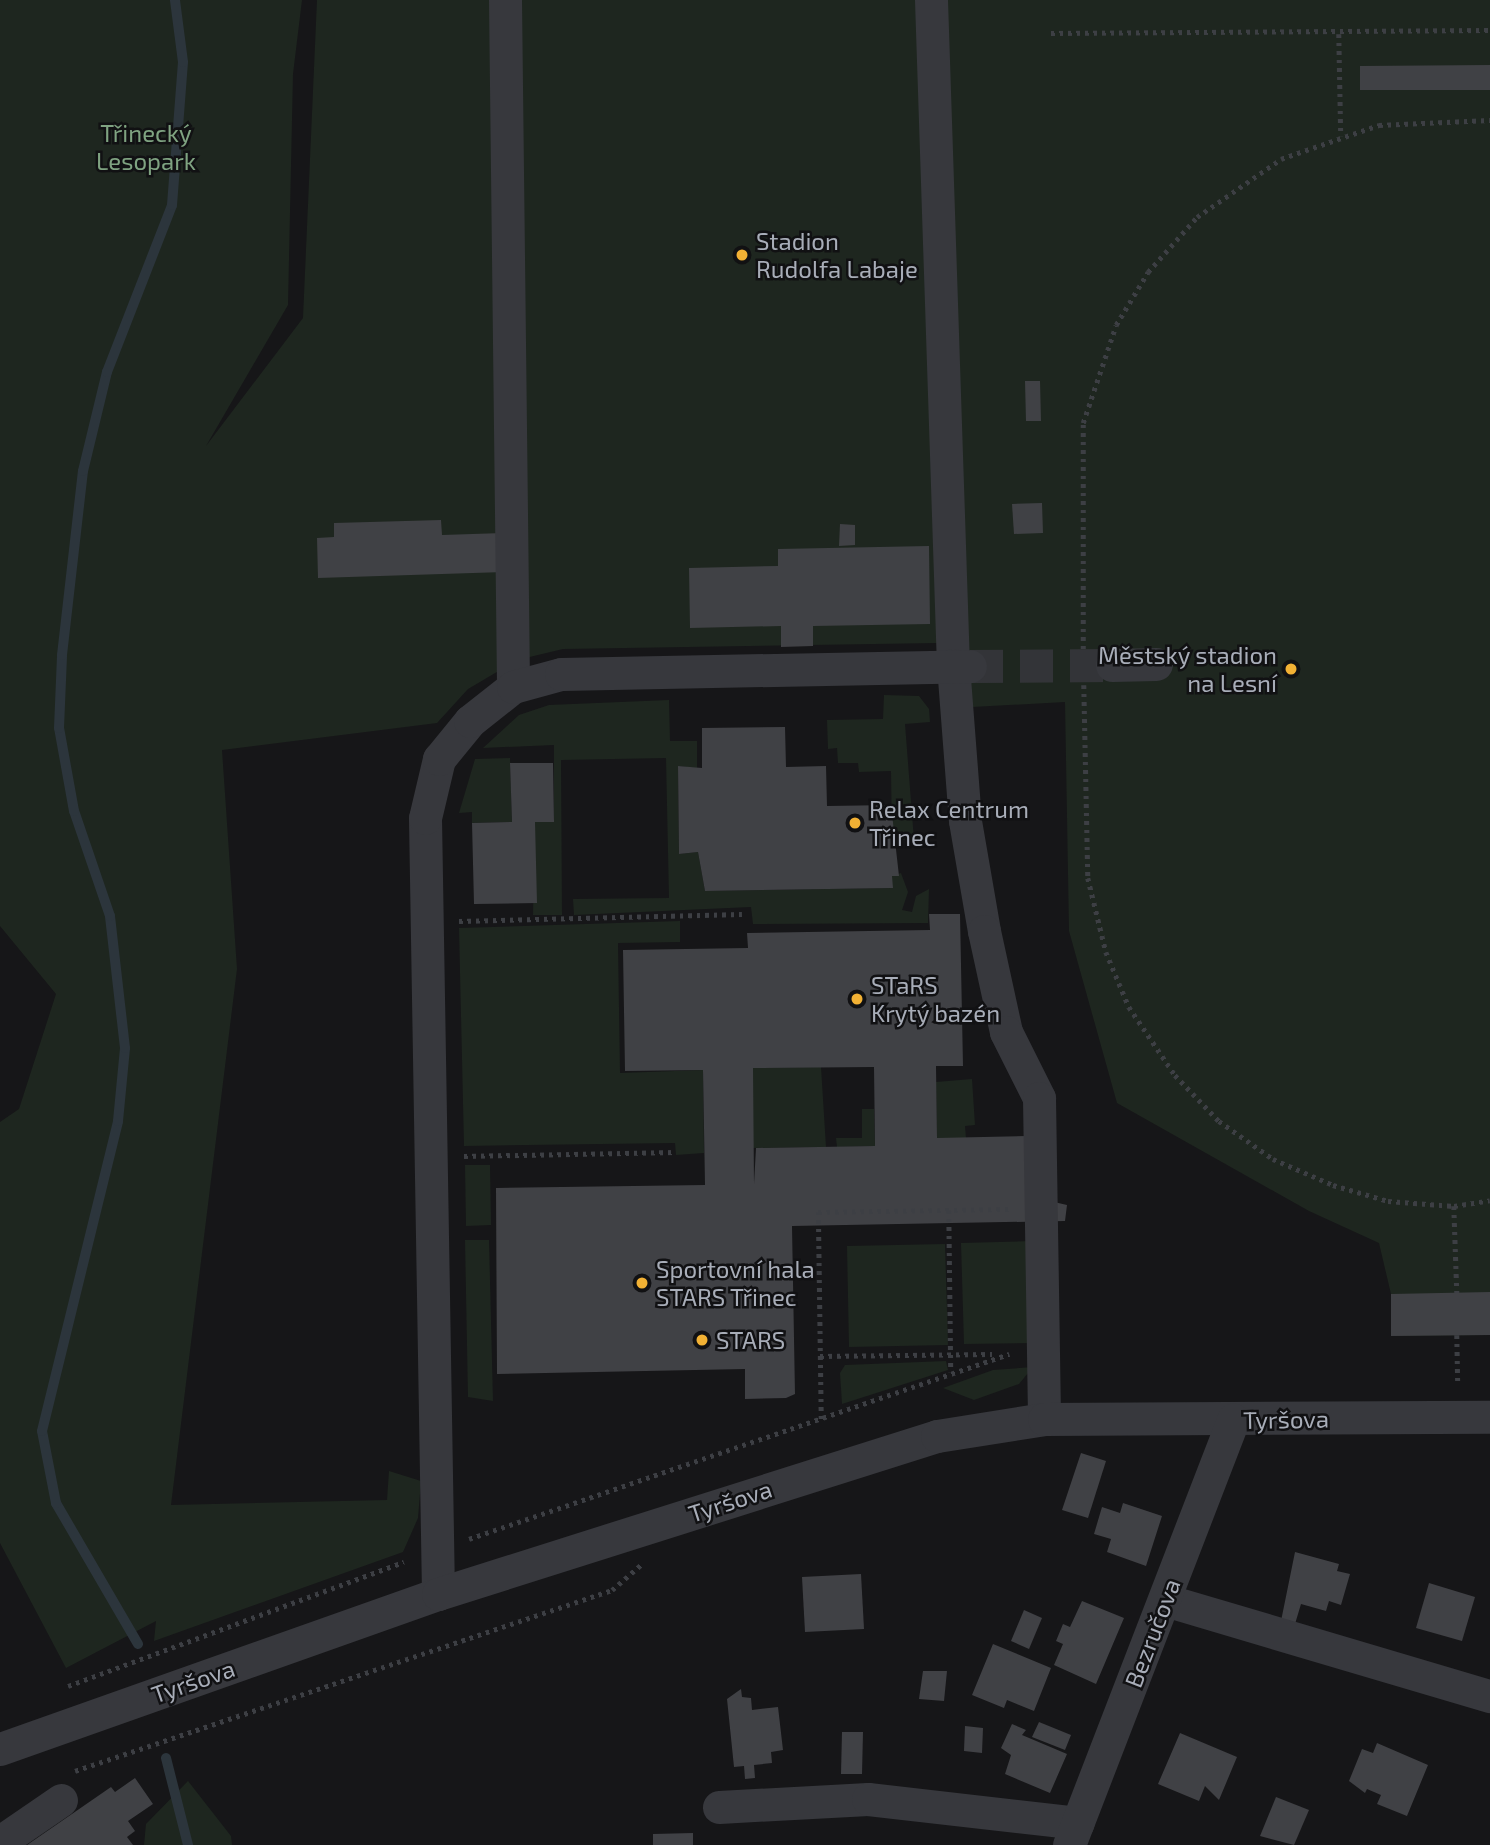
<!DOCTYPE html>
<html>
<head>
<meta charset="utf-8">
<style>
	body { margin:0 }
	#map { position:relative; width:1490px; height:1845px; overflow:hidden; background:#161618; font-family:"Exo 2",sans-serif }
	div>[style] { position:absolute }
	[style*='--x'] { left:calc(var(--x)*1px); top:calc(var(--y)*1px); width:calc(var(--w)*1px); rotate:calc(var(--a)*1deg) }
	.green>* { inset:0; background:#1e261f }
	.stream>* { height:10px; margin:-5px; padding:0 5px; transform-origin:5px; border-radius:5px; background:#2c353c }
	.building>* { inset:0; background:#404145 }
	.minor-tunnel>* { height:33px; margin-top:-16.5px; transform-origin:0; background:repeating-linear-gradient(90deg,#333438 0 33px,transparent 0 50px) }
	.path>* { height:4.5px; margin-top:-2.25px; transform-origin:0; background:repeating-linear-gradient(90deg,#3d3f44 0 3.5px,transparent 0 8.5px) }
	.minor>* { height:33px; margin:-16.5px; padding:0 16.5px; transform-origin:16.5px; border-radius:16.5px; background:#37383d }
	.dots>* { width:19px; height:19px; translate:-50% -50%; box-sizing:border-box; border:4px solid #111113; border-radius:50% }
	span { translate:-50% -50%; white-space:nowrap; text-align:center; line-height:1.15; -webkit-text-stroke:5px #111113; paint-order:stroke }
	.park-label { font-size:24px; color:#7fa381 }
	.poi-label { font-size:24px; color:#a8adb8 }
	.left { translate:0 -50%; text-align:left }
	.right { translate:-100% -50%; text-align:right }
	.street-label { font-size:24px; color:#a8adb8 }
</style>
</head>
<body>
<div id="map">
	<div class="green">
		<i style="clip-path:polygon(0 0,302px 0,293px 74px,288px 305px,206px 446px,303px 318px,317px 0,1490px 0,1490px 1335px,1391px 1336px,1391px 1294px,1379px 1243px,1309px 1211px,1117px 1103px,1069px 931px,1065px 702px,972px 707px,938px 643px,563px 649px,517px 660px,468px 689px,437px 723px,222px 750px,237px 969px,171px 1505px,387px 1500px,389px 1471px,421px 1481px,418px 1518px,403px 1552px,154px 1641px,156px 1621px,66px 1668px,0 1543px,0 1122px,19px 1109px,56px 994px,0 926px)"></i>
		<i style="clip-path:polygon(884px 695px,919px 696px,929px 709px,930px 722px,905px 724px,914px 840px,892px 840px,891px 771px,859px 772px,858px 763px,838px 763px,837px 748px,828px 749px,827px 720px,883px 719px)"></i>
		<i style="clip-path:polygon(669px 700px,670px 741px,697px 741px,697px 768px,678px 766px,679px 854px,698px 852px,705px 891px,892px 888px,892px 876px,901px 873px,908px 892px,902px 910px,912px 912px,916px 896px,929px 889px,928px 923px,753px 924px,751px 907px,574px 915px,573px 899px,669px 898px,666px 758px,561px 760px,562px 915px,533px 915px,535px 822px,554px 821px,554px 745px,483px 748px,519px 715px,549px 705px)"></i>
		<i style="clip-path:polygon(510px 758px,512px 822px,472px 823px,472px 812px,459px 813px,475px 759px)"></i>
		<i style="clip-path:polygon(680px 921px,680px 942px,618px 943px,620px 1073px,703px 1070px,704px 1153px,676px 1155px,675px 1143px,464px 1146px,459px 928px)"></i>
		<i style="clip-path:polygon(821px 1067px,826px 1147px,753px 1148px,753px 1068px)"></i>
		<i style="clip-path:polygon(972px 1079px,975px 1125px,965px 1126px,966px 1138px,937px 1138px,936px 1082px)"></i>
		<i style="clip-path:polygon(862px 1109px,874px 1109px,875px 1146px,837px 1147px,836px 1138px,862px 1138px)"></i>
		<i style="clip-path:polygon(465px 1165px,490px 1165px,491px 1225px,466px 1226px)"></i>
		<i style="clip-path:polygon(465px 1240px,489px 1240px,493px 1401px,468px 1397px)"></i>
		<i style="clip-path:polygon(1032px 1241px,1034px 1343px,964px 1344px,961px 1243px)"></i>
		<i style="clip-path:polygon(945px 1244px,948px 1345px,849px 1347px,847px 1246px)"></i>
		<i style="clip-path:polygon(946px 1361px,948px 1370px,842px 1404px,840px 1373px,845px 1365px)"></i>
		<i style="clip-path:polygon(1033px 1367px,1019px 1384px,974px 1400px,943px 1388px,993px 1370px)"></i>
		<i style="clip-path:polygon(188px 1781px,231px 1836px,232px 1845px,144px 1845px,146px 1824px)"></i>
	</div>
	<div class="stream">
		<i style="--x:138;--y:1644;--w:163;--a:-120.2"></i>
		<i style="--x:56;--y:1503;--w:73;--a:-101"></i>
		<i style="--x:42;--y:1431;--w:319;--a:-76.2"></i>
		<i style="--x:118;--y:1121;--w:73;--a:-84.5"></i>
		<i style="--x:125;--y:1048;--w:133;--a:-96.5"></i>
		<i style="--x:110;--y:916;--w:111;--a:-108.9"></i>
		<i style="--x:74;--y:811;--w:84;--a:-100.2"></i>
		<i style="--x:59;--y:728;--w:73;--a:-87.6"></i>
		<i style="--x:62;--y:655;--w:185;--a:-83.5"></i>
		<i style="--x:83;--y:471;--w:102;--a:-76.4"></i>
		<i style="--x:107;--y:372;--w:179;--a:-68.7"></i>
		<i style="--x:172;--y:205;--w:143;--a:-85.6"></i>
		<i style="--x:183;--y:62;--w:63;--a:-97.4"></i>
		<i style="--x:166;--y:1758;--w:90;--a:75.8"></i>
	</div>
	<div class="building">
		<i style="clip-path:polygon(1490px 65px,1490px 90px,1360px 90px,1360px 66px)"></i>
		<i style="clip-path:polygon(1025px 381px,1040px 381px,1041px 421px,1026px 421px)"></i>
		<i style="clip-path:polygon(1042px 503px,1043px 533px,1014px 534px,1012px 504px)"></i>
		<i style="clip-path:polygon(441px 520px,442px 535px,503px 533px,504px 572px,318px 578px,317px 538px,334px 537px,334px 523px)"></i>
		<i style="clip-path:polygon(840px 524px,855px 525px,855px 545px,839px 546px)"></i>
		<i style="clip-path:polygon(929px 546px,930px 624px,813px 626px,813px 646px,781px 647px,781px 626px,690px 628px,689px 568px,778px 566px,778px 549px)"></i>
		<i style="clip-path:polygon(785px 727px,786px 767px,826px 766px,827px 806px,891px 805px,899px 876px,892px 876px,893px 888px,705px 891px,698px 852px,679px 854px,678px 766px,702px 768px,702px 728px)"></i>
		<i style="clip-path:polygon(510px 763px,553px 763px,554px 822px,535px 822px,537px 903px,474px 904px,472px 823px,512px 822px)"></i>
		<i style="clip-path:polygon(evenodd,929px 914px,960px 914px,963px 1066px,936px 1066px,937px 1138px,1026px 1136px,1028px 1196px,1067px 1205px,1065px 1221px,792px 1226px,795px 1394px,786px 1398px,745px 1399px,745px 1369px,497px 1374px,496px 1188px,705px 1185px,703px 1070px,625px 1071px,623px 950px,748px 948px,747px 933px,930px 930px,929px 914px,874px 1067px,875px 1146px,756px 1148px,754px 1184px,753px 1068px,874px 1067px)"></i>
		<i style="clip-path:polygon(1490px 1292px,1490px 1335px,1391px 1336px,1391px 1294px)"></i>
		<i style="clip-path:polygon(1081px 1453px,1106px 1461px,1088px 1518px,1062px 1510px)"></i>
		<i style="clip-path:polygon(1123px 1503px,1162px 1516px,1146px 1566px,1107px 1552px,1111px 1539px,1094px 1534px,1102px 1507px,1120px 1513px)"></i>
		<i style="clip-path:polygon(1295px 1552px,1339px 1564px,1337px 1571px,1350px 1574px,1341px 1605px,1329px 1601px,1326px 1611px,1301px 1604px,1295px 1624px,1281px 1621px)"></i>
		<i style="clip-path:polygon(861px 1574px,864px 1629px,805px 1632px,802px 1577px)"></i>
		<i style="clip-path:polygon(1429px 1583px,1475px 1597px,1462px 1641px,1416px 1628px)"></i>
		<i style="clip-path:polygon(1082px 1601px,1124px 1618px,1096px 1684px,1054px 1665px,1063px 1644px,1056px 1641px,1063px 1624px,1070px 1627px)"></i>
		<i style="clip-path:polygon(1024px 1610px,1042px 1618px,1029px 1649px,1011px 1641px)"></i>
		<i style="clip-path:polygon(993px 1644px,1051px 1668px,1034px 1711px,1007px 1700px,1004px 1708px,972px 1695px)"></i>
		<i style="clip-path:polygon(923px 1671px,947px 1671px,944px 1701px,919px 1699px)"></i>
		<i style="clip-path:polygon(741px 1689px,742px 1697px,751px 1698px,752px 1710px,778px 1707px,783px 1750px,771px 1752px,772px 1763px,754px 1765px,755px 1778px,745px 1779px,744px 1766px,734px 1767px,727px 1699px)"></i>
		<i style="clip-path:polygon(1039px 1722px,1071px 1735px,1065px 1750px,1032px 1737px)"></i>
		<i style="clip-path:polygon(1012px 1724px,1026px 1730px,1022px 1735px,1067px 1754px,1050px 1793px,1005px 1774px,1011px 1755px,1001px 1748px)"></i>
		<i style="clip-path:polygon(965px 1726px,983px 1728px,982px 1753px,964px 1751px)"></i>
		<i style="clip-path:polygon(842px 1732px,863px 1732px,862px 1774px,841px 1774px)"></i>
		<i style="clip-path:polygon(1180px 1733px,1237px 1757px,1219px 1800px,1205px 1786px,1199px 1801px,1158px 1784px)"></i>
		<i style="clip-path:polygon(1377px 1743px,1428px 1765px,1407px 1816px,1377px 1804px,1381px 1795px,1367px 1789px,1365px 1793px,1349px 1781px,1362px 1749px,1373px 1753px)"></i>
		<i style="clip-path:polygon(135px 1778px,153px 1804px,128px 1821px,135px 1831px,127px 1837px,133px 1845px,27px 1845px,111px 1787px,115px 1792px)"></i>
		<i style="clip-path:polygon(1276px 1797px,1309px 1810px,1294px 1845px,1260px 1836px)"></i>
		<i style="clip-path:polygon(693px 1833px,693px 1845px,653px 1845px,653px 1834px)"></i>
	</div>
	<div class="minor-tunnel">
		<i style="--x:970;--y:666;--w:142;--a:-0.4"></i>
	</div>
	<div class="path">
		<i style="--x:1051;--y:33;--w:439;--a:-0.4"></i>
		<i style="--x:1339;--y:34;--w:102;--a:88.9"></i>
		<i style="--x:1083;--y:649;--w:226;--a:-90"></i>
		<i style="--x:1083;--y:423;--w:103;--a:-71.4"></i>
		<i style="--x:1116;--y:325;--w:62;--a:-58.9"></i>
		<i style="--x:1148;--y:272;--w:74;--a:-48.3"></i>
		<i style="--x:1197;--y:217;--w:102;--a:-34.6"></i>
		<i style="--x:1281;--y:159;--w:104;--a:-19.1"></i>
		<i style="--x:1379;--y:125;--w:111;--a:-2.6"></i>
		<i style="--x:1084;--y:685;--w:193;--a:88.8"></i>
		<i style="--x:1088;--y:878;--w:76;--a:76.3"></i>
		<i style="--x:1106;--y:952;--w:60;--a:67.3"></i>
		<i style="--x:1129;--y:1007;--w:82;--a:55.9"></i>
		<i style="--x:1175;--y:1075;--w:64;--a:46.3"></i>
		<i style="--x:1219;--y:1121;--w:66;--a:35.1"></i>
		<i style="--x:1273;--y:1159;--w:65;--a:23.4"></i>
		<i style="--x:1333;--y:1185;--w:57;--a:16.2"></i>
		<i style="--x:1388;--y:1201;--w:66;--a:4.3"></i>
		<i style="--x:1454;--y:1206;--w:36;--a:-9"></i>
		<i style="--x:459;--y:921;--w:283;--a:-1.4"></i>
		<i style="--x:464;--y:1156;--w:212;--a:-1.1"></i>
		<i style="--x:1454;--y:1206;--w:87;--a:88"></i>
		<i style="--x:949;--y:1210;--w:162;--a:89.3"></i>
		<i style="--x:1457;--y:1335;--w:50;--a:88.9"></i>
		<i style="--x:820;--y:1356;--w:172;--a:-0.7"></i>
		<i style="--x:821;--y:1419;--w:207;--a:-90.8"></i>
		<i style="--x:818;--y:1212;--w:191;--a:-0.9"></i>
		<i style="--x:469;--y:1539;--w:571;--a:-18.91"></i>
		<i style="--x:68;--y:1686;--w:358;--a:-20.3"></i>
		<i style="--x:75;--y:1771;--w:567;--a:-18.63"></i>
		<i style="--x:612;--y:1590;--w:40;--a:-41"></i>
	</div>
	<div class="minor">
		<i style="--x:505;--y:0;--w:687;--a:89.33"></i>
		<i style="--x:931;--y:0;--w:665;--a:88.11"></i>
		<i style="--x:953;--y:665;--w:156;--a:85.6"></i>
		<i style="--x:965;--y:821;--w:112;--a:80.2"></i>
		<i style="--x:984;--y:931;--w:103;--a:77.7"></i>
		<i style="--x:1006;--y:1032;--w:74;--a:63.4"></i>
		<i style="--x:1039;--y:1098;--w:321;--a:89.1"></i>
		<i style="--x:1112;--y:665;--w:44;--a:-1.3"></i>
		<i style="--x:438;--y:1594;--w:776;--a:-90.96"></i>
		<i style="--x:425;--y:818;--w:61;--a:-76.7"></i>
		<i style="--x:439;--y:759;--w:49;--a:-50.8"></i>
		<i style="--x:470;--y:721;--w:55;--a:-38.3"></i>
		<i style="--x:513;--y:687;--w:50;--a:-15.2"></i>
		<i style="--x:561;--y:674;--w:409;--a:-1.1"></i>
		<i style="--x:1165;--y:1600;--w:339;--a:16.5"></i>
		<i style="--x:0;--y:1749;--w:465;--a:-19.5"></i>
		<i style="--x:438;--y:1594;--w:523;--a:-17.57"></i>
		<i style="--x:937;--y:1436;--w:108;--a:-9"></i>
		<i style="--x:1044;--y:1419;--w:446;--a:-0.3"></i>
		<i style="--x:719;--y:1807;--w:149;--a:-3.1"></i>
		<i style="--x:868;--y:1799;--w:211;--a:6.5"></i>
		<i style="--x:0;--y:1842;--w:74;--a:-34.5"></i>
		<i style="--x:1069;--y:1845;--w:456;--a:-68.9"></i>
	</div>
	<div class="dots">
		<i style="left:742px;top:255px;background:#f2b134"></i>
		<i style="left:1291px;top:669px;background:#f2b134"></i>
		<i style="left:855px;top:823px;background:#f2b134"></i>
		<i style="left:857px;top:999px;background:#f2b134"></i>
		<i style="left:642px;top:1283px;background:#f2b134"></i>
		<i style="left:702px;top:1340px;background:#f2b134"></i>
	</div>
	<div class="park-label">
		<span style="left:146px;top:147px">Třinecký<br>Lesopark</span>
	</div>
	<div class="poi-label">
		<span class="left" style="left:756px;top:255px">Stadion<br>Rudolfa Labaje</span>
		<span class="right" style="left:1277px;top:669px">Městský stadion<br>na Lesní</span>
		<span class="left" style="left:869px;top:823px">Relax Centrum<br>Třinec</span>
		<span class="left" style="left:871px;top:999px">STaRS<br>Krytý bazén</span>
		<span class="left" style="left:656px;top:1283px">Sportovní hala<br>STARS Třinec</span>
		<span class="left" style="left:716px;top:1340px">STARS</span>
	</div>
	<div class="street-label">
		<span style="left:1286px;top:1419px;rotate:-1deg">Tyršova</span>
		<span style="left:730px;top:1501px;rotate:-18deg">Tyršova</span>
		<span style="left:1152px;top:1633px;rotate:-69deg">Bezručova</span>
		<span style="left:193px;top:1681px;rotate:-19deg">Tyršova</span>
	</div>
</div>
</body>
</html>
